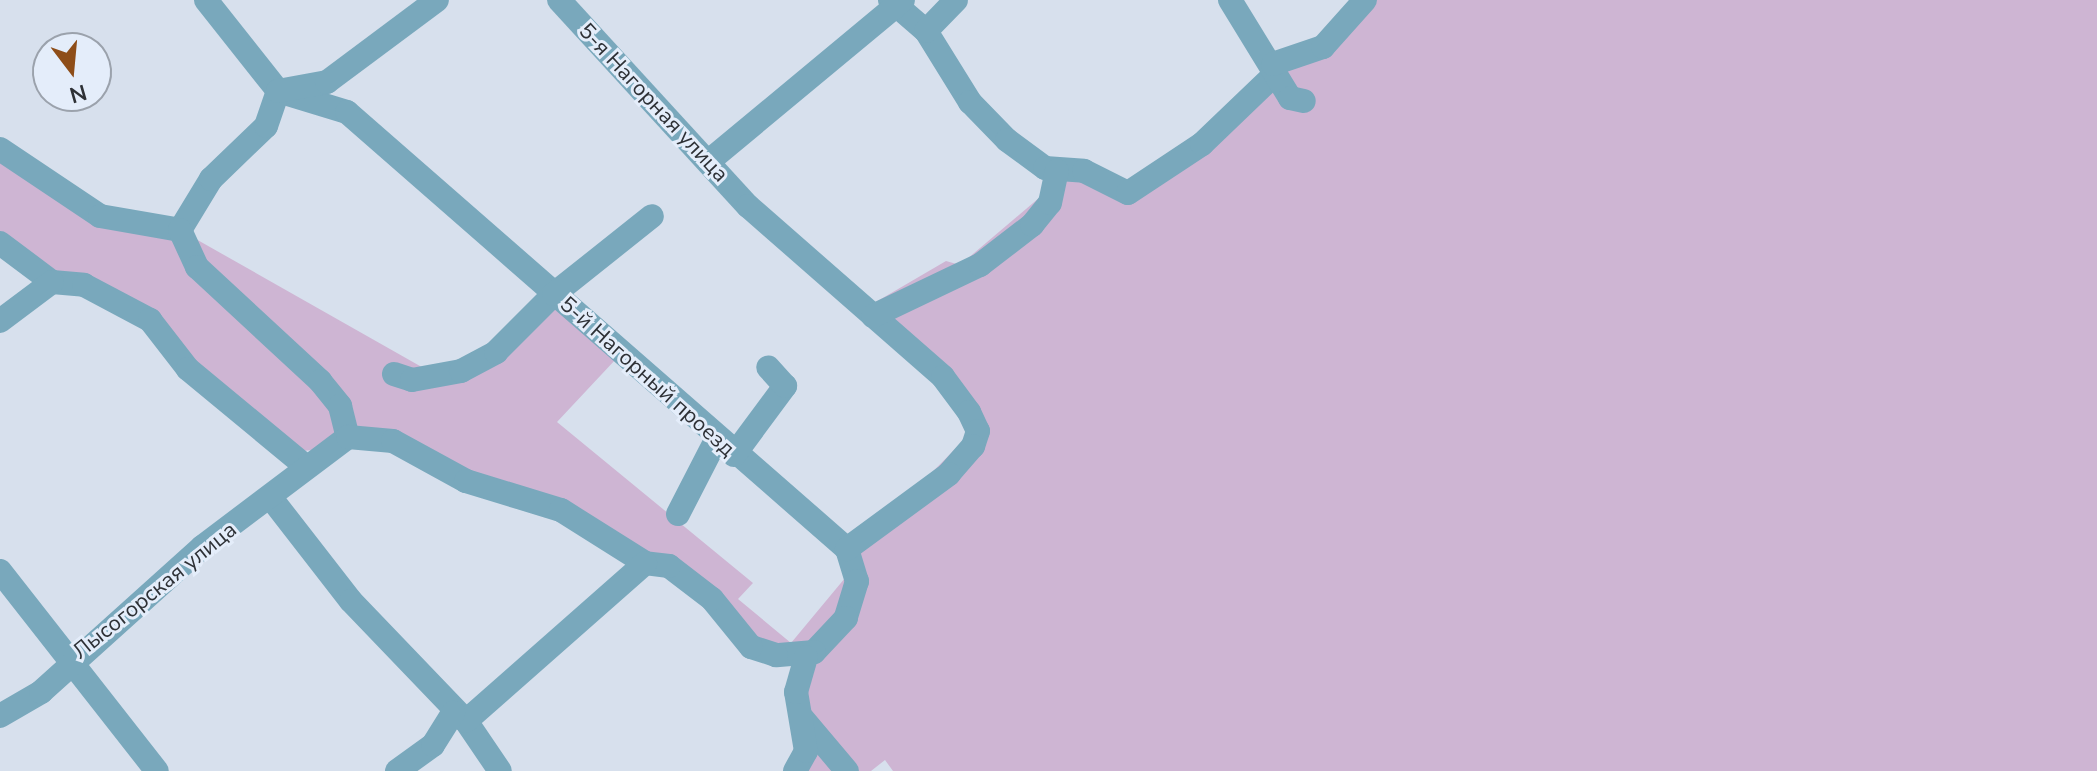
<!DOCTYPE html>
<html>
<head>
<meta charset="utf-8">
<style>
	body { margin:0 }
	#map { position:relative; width:2097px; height:771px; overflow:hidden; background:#d7e0ed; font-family:"Nunito Sans",sans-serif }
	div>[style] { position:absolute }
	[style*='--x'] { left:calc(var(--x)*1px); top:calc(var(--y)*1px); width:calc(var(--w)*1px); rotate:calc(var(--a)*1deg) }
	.green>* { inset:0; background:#ceb5d3 }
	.minor>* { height:24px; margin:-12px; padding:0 12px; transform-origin:12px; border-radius:12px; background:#79a8bc }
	span { translate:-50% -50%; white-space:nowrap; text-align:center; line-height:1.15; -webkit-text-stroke:6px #e4edfa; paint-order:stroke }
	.street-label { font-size:22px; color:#2e3136 }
	.north { position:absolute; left:32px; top:32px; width:80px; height:80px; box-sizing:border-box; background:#e4edfa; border:2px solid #9ba2ac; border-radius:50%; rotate:164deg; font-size:22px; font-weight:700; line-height:32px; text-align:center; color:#2e3136 }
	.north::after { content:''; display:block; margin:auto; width:28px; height:36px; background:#8e4d18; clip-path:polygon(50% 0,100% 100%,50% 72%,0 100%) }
</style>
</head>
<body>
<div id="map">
	<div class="green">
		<i style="clip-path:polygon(1371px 0,2097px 0,2097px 771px,893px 771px,885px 760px,871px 771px,802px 771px,807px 669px,850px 620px,856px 549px,972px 432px,939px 380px,857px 313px,946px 261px,960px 265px,1066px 175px,1110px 192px,1273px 82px)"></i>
		<i style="clip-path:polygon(0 155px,68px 202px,187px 234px,427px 370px,468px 362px,543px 296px,616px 359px,557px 422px,753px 583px,738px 599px,791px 643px,850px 572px,849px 599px,812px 649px,754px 640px,715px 597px,405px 442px,302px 451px,166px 338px,69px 275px,0 252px)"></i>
	</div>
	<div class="minor">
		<i style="--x:206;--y:0;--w:116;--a:51.6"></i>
		<i style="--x:278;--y:91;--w:72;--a:16.9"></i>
		<i style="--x:347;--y:112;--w:664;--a:41.15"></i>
		<i style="--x:847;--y:549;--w:34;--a:73"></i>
		<i style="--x:857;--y:581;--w:39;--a:107"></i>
		<i style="--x:846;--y:618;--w:47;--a:133.3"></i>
		<i style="--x:814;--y:652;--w:38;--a:175"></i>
		<i style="--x:776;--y:655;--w:26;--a:-162"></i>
		<i style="--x:751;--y:647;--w:62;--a:-129.1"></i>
		<i style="--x:712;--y:599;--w:54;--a:-142.5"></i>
		<i style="--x:669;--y:566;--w:24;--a:-173"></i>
		<i style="--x:559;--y:0;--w:280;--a:47.5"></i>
		<i style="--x:748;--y:206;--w:259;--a:41.2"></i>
		<i style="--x:943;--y:377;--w:44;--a:53.4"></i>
		<i style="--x:969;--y:412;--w:21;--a:65"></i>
		<i style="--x:978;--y:431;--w:16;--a:108"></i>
		<i style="--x:973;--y:446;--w:37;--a:131"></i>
		<i style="--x:949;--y:474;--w:127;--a:143.7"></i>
		<i style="--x:890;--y:0;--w:48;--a:40.7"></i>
		<i style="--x:926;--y:31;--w:84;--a:58.2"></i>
		<i style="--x:970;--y:102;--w:53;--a:45.8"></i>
		<i style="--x:1007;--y:140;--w:47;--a:36.4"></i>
		<i style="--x:1045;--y:168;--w:39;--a:4"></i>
		<i style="--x:1084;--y:171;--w:49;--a:26.6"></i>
		<i style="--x:1128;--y:193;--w:89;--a:-33.5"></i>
		<i style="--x:1202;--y:144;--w:101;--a:-43.8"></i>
		<i style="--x:1230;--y:0;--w:115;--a:58.5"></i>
		<i style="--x:1290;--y:98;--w:14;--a:12"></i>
		<i style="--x:926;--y:31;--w:43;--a:-45.9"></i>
		<i style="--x:1273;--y:64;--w:53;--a:-18.8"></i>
		<i style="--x:1323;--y:47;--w:63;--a:-48.2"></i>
		<i style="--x:0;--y:149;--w:120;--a:33.8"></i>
		<i style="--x:100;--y:216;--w:81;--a:9.9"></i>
		<i style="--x:709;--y:161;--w:252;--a:-39.7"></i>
		<i style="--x:180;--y:230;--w:60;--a:-58.7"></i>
		<i style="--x:211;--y:179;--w:76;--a:-43.9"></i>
		<i style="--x:266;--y:126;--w:37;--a:-71"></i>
		<i style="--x:278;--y:91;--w:50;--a:-10.4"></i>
		<i style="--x:327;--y:82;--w:137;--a:-36.7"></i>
		<i style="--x:180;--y:230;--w:41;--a:65.3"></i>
		<i style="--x:197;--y:267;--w:168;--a:42.8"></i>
		<i style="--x:320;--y:381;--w:32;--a:51"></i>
		<i style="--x:340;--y:406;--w:32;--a:76"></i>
		<i style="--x:0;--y:243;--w:65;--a:36.9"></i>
		<i style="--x:52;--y:282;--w:32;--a:5"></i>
		<i style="--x:84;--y:285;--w:75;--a:27.9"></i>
		<i style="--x:150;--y:320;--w:62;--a:52.2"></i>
		<i style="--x:188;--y:369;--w:151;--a:39.6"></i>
		<i style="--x:873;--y:316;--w:119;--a:-25.5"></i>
		<i style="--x:980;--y:265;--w:66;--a:-37.6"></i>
		<i style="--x:1032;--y:225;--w:28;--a:-51"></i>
		<i style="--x:1050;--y:203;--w:33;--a:-78"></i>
		<i style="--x:0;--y:321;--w:65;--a:-36.9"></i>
		<i style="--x:394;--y:374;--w:19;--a:18"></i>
		<i style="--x:412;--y:380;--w:50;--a:-10.4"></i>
		<i style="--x:461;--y:371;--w:40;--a:-28"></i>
		<i style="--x:496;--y:352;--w:82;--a:-45"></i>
		<i style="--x:554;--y:294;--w:125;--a:-38.5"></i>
		<i style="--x:734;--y:455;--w:86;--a:-53.5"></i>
		<i style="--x:785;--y:386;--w:25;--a:-132"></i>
		<i style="--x:271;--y:498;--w:130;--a:52.2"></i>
		<i style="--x:351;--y:601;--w:166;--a:46.2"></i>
		<i style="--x:466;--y:721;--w:60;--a:55.8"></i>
		<i style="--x:678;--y:514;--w:83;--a:-62.8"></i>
		<i style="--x:0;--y:571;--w:254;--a:51.9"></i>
		<i style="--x:0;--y:716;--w:48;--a:-30.3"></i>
		<i style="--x:41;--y:692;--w:217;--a:-42"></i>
		<i style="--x:202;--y:547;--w:183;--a:-37"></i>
		<i style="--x:348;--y:437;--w:45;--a:5.1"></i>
		<i style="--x:393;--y:441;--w:83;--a:28.7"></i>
		<i style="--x:466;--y:481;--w:99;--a:17"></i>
		<i style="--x:561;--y:510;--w:99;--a:32.2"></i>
		<i style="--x:803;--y:719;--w:68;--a:49.8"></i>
		<i style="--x:466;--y:721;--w:239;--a:-41.4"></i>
		<i style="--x:397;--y:771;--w:44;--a:-35.8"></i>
		<i style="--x:433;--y:745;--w:38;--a:-58"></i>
		<i style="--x:795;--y:771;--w:23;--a:-61"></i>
		<i style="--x:806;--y:751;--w:60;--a:-99.6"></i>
		<i style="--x:796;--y:692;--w:36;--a:-74"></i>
	</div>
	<div class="street-label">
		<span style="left:653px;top:103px;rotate:47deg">5-я Нагорная улица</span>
		<span style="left:647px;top:377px;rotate:42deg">5-й Нагорный проезд</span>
		<span style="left:155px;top:591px;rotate:-39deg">Лысогорская улица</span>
	</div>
	<div class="north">N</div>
</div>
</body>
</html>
